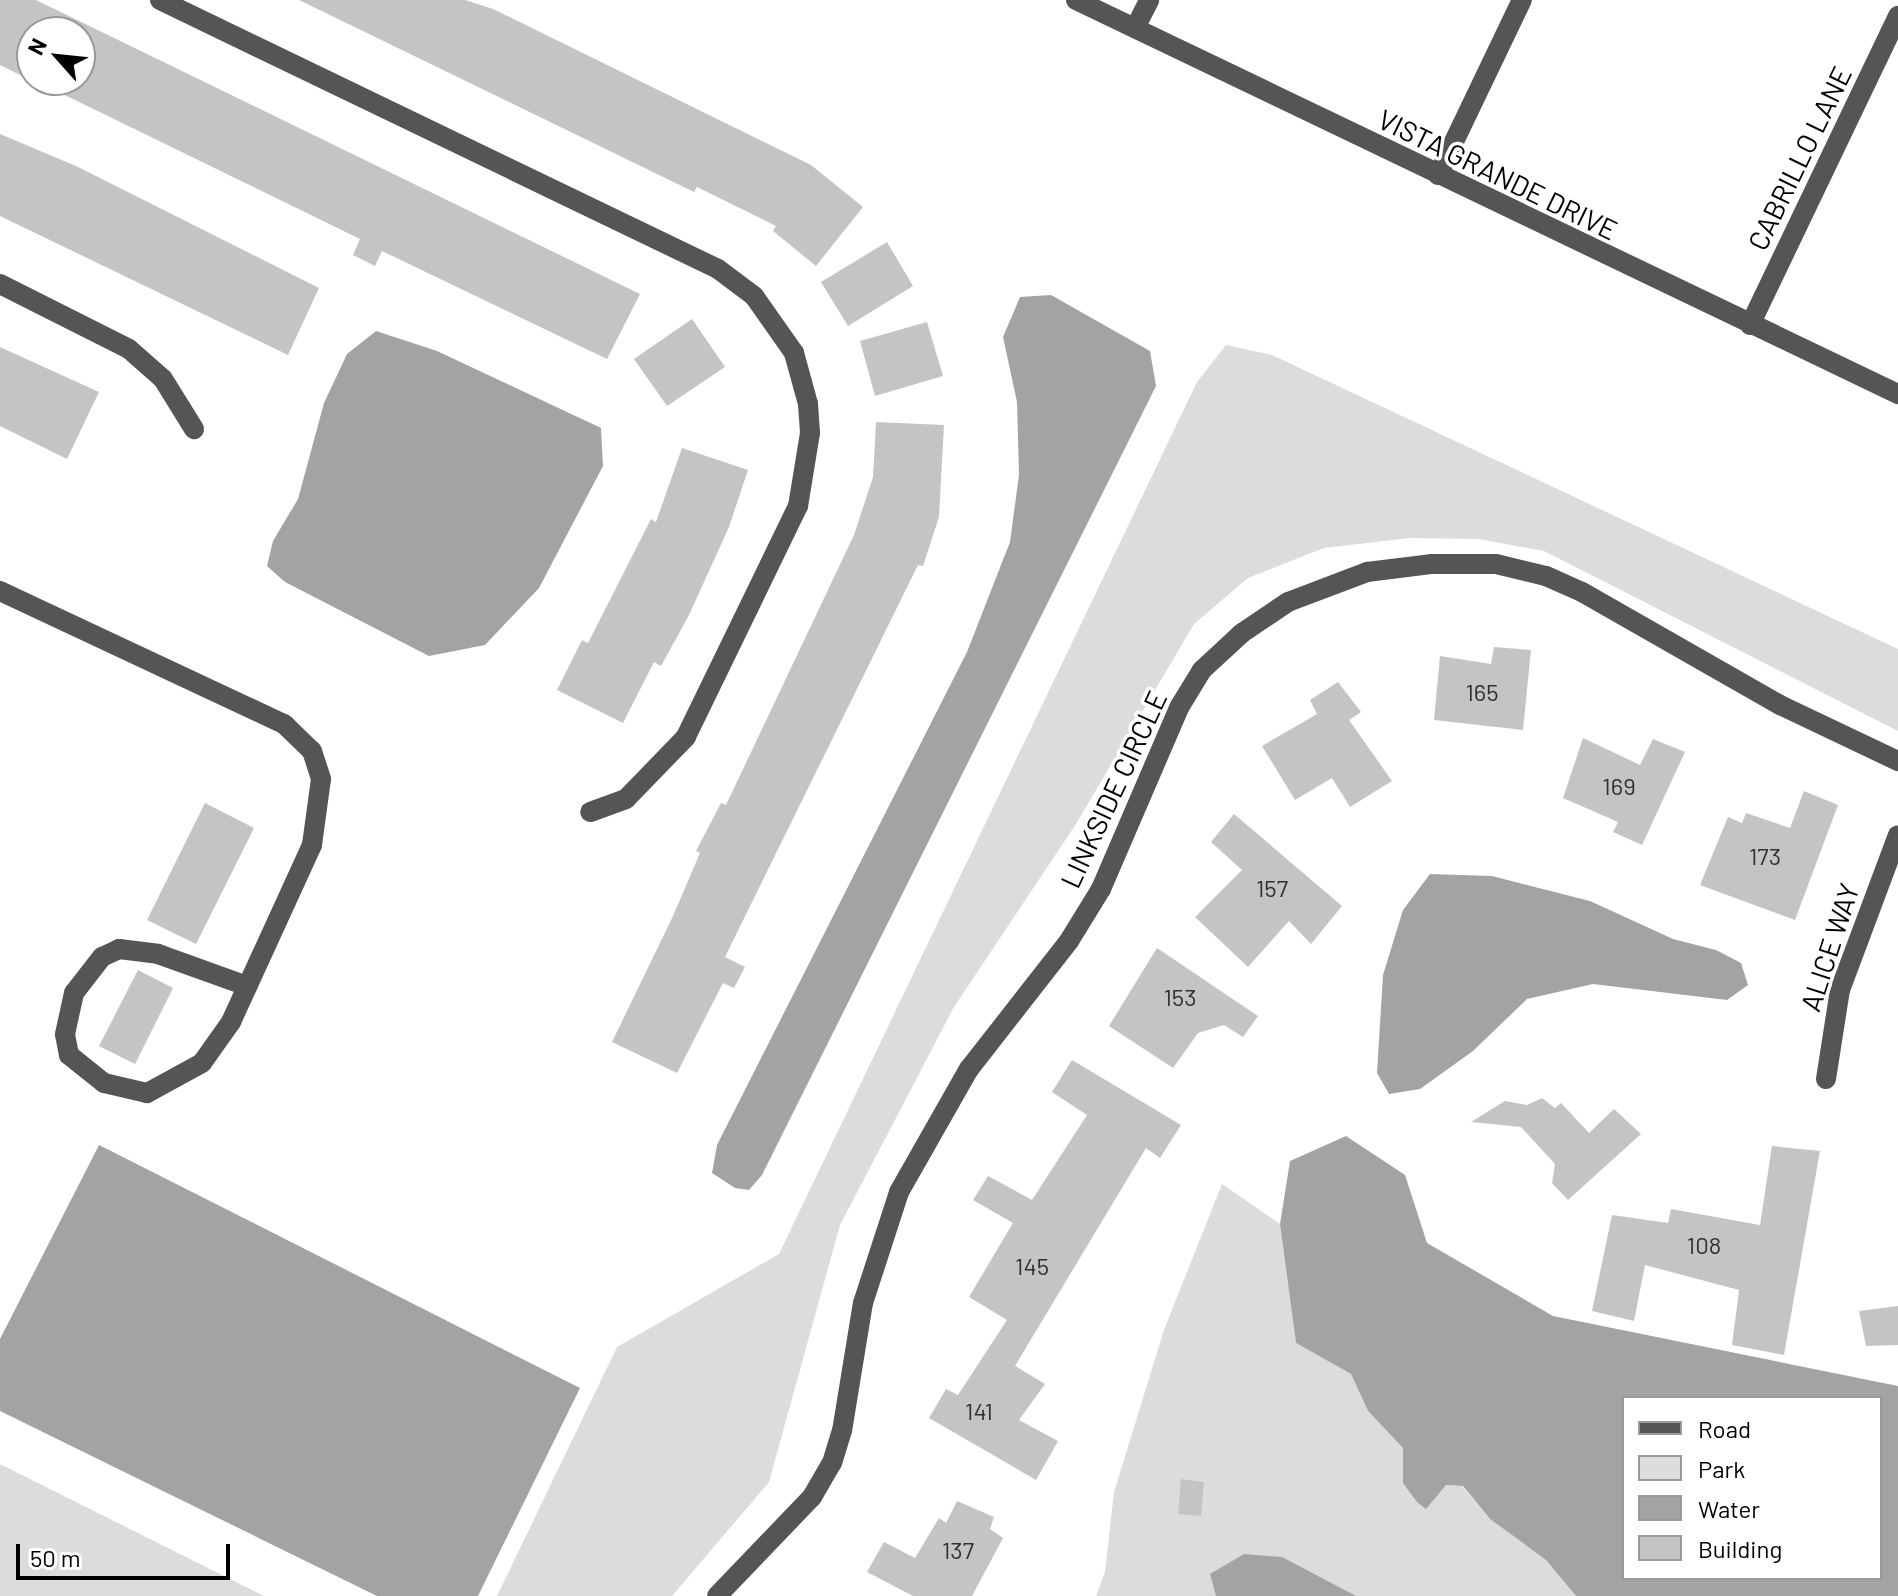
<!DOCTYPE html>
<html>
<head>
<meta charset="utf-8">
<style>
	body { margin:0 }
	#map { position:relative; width:1898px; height:1596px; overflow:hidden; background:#fff; font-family:Barlow,sans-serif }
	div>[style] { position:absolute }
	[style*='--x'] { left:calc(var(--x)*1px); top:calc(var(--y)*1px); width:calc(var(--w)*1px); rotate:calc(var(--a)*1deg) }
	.green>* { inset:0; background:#dcdcdc }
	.water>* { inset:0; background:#a3a3a3 }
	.building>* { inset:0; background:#c4c4c4 }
	.minor>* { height:20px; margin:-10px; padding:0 10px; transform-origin:10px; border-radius:10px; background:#555 }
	span { translate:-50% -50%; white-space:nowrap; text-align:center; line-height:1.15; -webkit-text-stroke:7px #fff; paint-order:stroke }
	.number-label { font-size:24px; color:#313131 }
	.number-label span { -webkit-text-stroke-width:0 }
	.street-label { font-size:28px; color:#000 }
	.legend { position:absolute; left:1622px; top:1396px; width:260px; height:184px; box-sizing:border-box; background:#fff; border:2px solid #999; margin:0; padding:10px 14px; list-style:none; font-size:24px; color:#000 }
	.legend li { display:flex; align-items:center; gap:16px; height:40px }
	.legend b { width:40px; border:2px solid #999 }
	.north { position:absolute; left:16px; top:16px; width:80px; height:80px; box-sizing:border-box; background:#fff; border:2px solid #999; border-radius:50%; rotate:297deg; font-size:22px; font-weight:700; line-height:32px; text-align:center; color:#000 }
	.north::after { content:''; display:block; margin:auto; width:28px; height:36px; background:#000; clip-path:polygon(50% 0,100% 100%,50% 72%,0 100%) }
	.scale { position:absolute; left:16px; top:1544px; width:214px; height:36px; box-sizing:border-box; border:4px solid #000; border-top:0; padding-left:10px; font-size:24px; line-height:28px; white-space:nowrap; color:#000; -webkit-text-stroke:6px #fff; paint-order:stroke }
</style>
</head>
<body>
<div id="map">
	<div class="green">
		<i style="clip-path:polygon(1226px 345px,1272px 355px,1898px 649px,1898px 731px,1544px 551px,1478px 539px,1410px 538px,1324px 548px,1248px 578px,1194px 624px,1076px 824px,954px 1007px,840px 1225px,769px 1482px,672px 1596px,497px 1596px,617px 1347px,779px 1254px,1197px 382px)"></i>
		<i style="clip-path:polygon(1222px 1184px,1280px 1224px,1296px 1343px,1351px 1374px,1368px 1411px,1403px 1448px,1403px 1483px,1462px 1486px,1490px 1519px,1546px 1560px,1576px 1596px,1096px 1596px,1105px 1572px,1114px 1492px,1164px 1330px)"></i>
		<i style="clip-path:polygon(0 1464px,264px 1596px,0 1596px)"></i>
	</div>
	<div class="water">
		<i style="clip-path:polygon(1051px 295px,1150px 351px,1156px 386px,762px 1175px,749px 1190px,735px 1188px,712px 1173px,717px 1145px,967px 652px,1010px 542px,1019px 475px,1017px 402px,1003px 337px,1020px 297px)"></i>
		<i style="clip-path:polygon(376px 331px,437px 351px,601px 428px,603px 466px,539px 588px,485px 645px,429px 656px,285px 582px,267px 566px,273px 541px,298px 499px,324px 403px,347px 354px)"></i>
		<i style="clip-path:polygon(1430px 874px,1492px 876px,1590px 901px,1673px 939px,1716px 950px,1741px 963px,1748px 985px,1727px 1000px,1593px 984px,1527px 999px,1473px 1051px,1420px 1089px,1389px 1094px,1377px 1073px,1383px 975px,1403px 910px)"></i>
		<i style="clip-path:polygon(evenodd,1346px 1136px,1405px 1175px,1427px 1243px,1553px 1316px,1898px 1386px,1898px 1596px,1576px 1596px,1546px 1560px,1490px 1519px,1463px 1486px,1446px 1485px,1426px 1509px,1417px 1502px,1403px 1483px,1403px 1448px,1368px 1411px,1351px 1374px,1296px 1343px,1280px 1224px,1290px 1161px,1346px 1136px,1880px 1398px,1880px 1578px,1624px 1578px,1624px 1398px,1880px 1398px)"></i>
		<i style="clip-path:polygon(99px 1145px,580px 1388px,478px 1596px,377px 1596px,0 1411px,0 1339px)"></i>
		<i style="clip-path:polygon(1244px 1554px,1282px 1557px,1356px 1596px,1216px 1596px,1210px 1574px)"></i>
	</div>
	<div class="building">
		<i style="clip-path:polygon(0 0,36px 0,640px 294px,607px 359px,382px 251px,375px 266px,353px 255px,360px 239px,34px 80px,80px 80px,80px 32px,32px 32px,32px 81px,0 65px)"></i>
		<i style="clip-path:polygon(299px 0,465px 0,493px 9px,811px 165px,863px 207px,816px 266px,773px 231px,776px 226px,697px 187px,694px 192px)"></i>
		<i style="clip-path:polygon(0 134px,76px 166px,319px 288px,288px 355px,0 216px)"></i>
		<i style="clip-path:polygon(887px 242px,913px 286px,848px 326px,821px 282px)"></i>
		<i style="clip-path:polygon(692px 319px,725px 367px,667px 406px,634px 359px)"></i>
		<i style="clip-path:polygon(927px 322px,943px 376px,875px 396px,860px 341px)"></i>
		<i style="clip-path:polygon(0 347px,99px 392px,67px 459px,0 426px)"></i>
		<i style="clip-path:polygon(876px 422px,944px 425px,939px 517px,923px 566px,918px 565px,725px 957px,745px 967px,734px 988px,723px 983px,677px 1073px,612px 1042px,673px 916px,700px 853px,696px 851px,721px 803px,726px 805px,854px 535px,873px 477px)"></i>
		<i style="clip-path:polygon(682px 448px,748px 470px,729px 527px,689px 615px,661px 666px,654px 662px,623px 723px,557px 690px,582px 640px,588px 643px,651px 519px,656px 522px)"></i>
		<i style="clip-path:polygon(1494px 647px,1531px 650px,1523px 730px,1434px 720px,1440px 656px,1491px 664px)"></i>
		<i style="clip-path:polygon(1338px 682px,1361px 712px,1349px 720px,1392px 781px,1350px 807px,1332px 778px,1295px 800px,1262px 746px,1317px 714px,1310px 700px)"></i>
		<i style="clip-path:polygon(1583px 738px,1640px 765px,1653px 739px,1685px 752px,1642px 845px,1613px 832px,1618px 822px,1563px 798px)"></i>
		<i style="clip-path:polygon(1804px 791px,1838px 805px,1795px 920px,1700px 885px,1728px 817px,1742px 823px,1746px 813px,1790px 828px)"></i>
		<i style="clip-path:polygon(205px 803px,254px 828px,196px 944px,147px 920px)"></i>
		<i style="clip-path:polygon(1234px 814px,1342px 906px,1311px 944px,1289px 921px,1248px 967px,1195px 917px,1242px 870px,1211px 842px)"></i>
		<i style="clip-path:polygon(1157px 948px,1258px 1016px,1243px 1037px,1224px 1025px,1198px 1033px,1173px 1068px,1109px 1026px)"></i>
		<i style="clip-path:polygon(138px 970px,173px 988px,135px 1064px,99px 1046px)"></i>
		<i style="clip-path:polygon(1072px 1060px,1181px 1125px,1160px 1158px,1146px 1148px,1015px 1366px,1045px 1384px,1019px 1420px,1058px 1441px,1036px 1480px,929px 1418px,946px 1389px,958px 1395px,1007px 1320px,969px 1297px,1013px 1223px,973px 1200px,988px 1176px,1032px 1200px,1087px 1115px,1052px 1092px)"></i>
		<i style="clip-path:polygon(1542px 1098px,1555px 1108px,1561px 1103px,1589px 1133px,1614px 1109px,1641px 1134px,1568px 1200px,1552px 1183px,1555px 1164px,1521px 1127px,1471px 1122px,1505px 1101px,1527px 1105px)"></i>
		<i style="clip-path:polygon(1772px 1146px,1820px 1151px,1784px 1355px,1732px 1345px,1739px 1290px,1645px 1265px,1634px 1321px,1592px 1311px,1612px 1215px,1668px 1223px,1671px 1209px,1760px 1225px)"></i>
		<i style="clip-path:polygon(1898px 1306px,1898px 1345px,1866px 1346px,1859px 1311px)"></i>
		<i style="clip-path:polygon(1181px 1479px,1204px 1482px,1201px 1516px,1178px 1514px)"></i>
		<i style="clip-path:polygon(957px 1501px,994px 1517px,990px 1529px,1003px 1538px,972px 1596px,913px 1596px,867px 1572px,884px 1542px,915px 1558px,939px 1518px,946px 1523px)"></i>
	</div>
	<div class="minor">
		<i style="--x:160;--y:0;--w:619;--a:25.74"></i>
		<i style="--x:718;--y:269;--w:45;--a:36.9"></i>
		<i style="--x:754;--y:296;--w:70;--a:54.9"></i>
		<i style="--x:794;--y:353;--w:53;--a:74.6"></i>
		<i style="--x:808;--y:404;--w:29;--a:86"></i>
		<i style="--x:810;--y:433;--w:74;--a:99.3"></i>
		<i style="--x:798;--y:506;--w:257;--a:115.9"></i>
		<i style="--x:686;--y:737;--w:86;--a:134.1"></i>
		<i style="--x:626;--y:799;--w:38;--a:160"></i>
		<i style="--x:1076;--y:0;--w:912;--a:25.61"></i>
		<i style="--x:1135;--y:28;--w:31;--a:-63"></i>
		<i style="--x:1438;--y:175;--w:194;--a:-64.4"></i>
		<i style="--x:0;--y:284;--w:144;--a:26.7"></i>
		<i style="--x:129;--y:349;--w:45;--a:41.4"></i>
		<i style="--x:163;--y:379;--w:59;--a:58.2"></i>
		<i style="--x:1750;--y:325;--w:343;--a:-64.4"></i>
		<i style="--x:0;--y:591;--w:314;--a:25.1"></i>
		<i style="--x:284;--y:724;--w:39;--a:44"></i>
		<i style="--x:312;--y:751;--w:29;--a:72"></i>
		<i style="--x:321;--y:779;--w:67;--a:97.8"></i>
		<i style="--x:312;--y:845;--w:195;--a:114.6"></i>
		<i style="--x:231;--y:1022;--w:50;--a:125.3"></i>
		<i style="--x:202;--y:1063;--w:63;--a:151.4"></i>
		<i style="--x:147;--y:1093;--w:44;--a:-166.9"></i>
		<i style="--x:104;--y:1083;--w:45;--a:-141.3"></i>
		<i style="--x:69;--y:1055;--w:21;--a:-101"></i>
		<i style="--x:65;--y:1034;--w:42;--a:-77.6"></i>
		<i style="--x:74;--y:993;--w:46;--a:-52.1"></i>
		<i style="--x:102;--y:957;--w:19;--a:-25"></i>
		<i style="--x:119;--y:949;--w:39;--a:7"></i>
		<i style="--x:158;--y:954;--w:95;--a:19.8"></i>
		<i style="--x:1826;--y:1079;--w:90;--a:-81.1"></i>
		<i style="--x:1840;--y:990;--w:165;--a:-69.5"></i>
		<i style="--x:717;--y:1596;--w:137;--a:-46.2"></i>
		<i style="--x:812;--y:1497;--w:39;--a:-60"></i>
		<i style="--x:832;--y:1463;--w:34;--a:-73"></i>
		<i style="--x:842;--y:1431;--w:130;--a:-80.7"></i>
		<i style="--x:863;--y:1303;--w:117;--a:-72"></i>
		<i style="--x:899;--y:1192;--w:142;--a:-60.4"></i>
		<i style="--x:969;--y:1069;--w:162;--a:-52"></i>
		<i style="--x:1069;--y:941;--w:61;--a:-58.4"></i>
		<i style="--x:1101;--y:889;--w:199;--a:-66.7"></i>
		<i style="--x:1180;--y:706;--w:42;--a:-58.6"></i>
		<i style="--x:1202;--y:670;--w:54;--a:-42.8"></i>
		<i style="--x:1242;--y:633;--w:55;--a:-34"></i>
		<i style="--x:1288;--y:602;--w:85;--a:-20.8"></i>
		<i style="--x:1367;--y:572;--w:64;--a:-7.1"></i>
		<i style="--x:1431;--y:564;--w:65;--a:0"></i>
		<i style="--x:1496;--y:564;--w:51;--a:13.5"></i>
		<i style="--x:1546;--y:576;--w:39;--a:24"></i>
		<i style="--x:1582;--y:592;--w:228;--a:29.7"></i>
		<i style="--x:1780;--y:705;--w:131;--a:25.4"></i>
	</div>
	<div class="number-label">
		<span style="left:1482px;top:692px">165</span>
		<span style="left:1619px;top:786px">169</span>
		<span style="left:1765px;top:856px">173</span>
		<span style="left:1272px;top:888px">157</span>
		<span style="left:1180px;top:997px">153</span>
		<span style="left:1704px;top:1245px">108</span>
		<span style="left:1032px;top:1266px">145</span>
		<span style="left:979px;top:1411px">141</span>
		<span style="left:958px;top:1550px">137</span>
	</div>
	<div class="street-label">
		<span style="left:1799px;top:158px;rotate:-64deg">CABRILLO LANE</span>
		<span style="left:1498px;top:174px;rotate:26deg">VISTA GRANDE DRIVE</span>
		<span style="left:1113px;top:789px;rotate:-65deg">LINKSIDE CIRCLE</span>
		<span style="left:1829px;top:947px;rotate:-72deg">ALICE WAY</span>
	</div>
	<ul class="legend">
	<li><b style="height:10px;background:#555"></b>Road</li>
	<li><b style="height:22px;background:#dcdcdc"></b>Park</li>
	<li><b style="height:22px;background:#a3a3a3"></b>Water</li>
	<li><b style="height:22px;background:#c4c4c4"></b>Building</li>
	</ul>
	<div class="north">N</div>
	<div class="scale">50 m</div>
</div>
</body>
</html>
